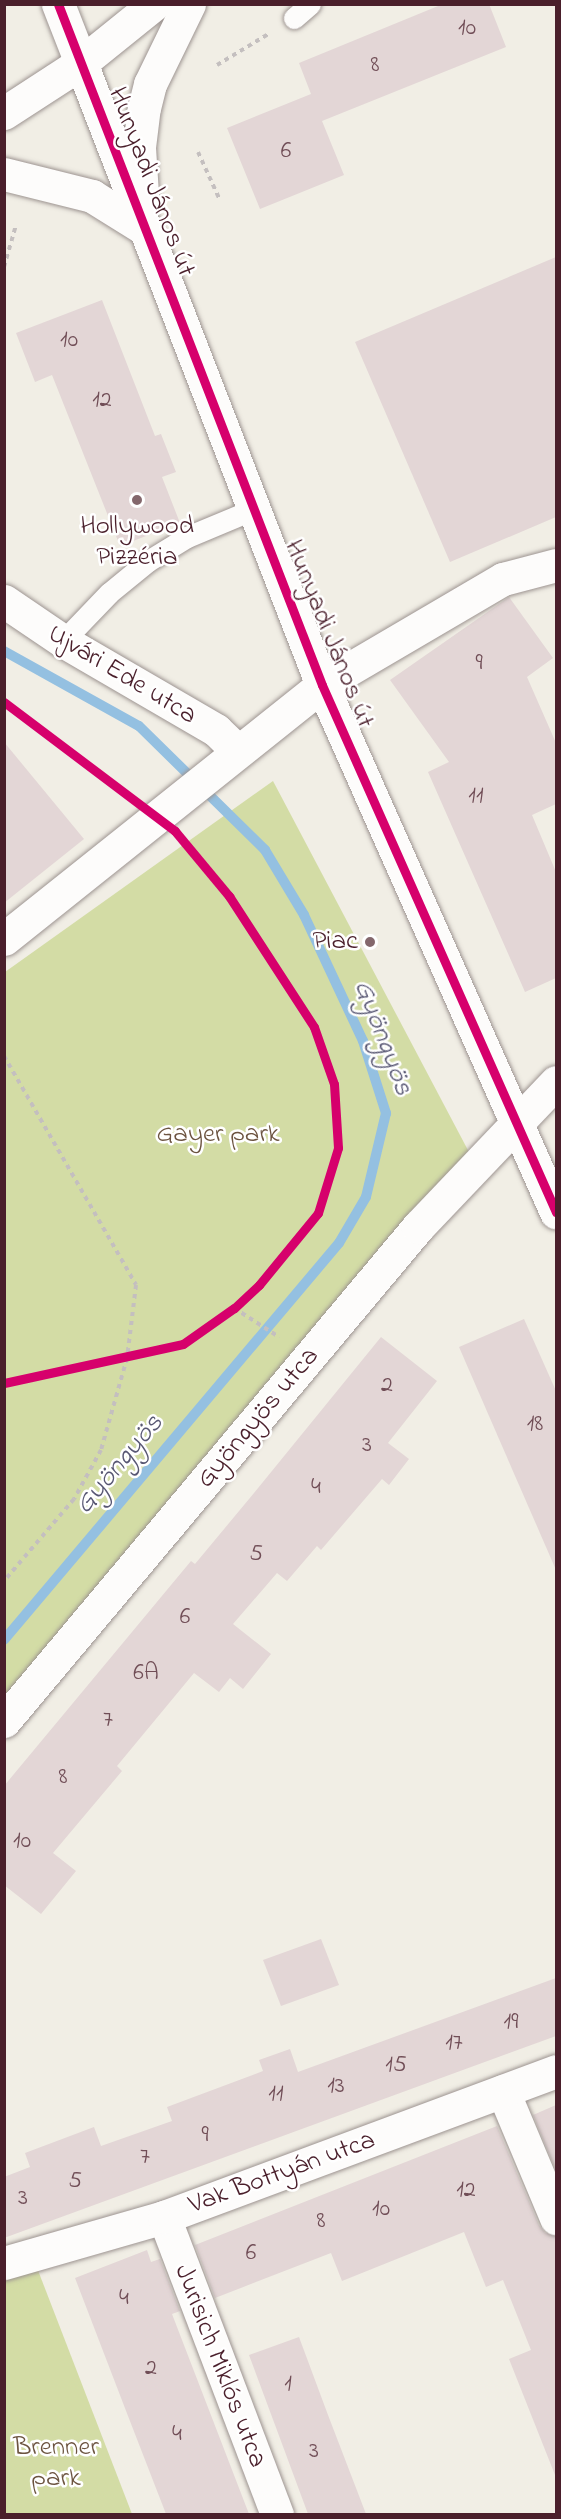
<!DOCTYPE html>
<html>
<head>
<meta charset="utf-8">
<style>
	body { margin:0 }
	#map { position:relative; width:561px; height:2519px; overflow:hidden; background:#f1eee5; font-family:"Indie Flower",sans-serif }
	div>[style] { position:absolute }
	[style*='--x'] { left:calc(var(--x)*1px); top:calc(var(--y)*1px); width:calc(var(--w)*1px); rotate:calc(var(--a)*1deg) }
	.green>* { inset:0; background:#d3dca5 }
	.stream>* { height:10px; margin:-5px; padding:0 5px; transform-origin:5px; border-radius:5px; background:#94c0e1 }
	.building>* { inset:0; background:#e3d6d6 }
	.path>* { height:4px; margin-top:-2px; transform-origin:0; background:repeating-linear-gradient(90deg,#c4bfbf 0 4.5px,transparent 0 9px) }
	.roads { filter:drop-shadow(0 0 2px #9d9491) drop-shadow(0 0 2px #9d9491) }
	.lane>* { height:21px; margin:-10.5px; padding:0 10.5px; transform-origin:10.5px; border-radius:10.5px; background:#fdfcfb }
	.street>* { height:33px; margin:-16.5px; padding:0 16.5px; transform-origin:16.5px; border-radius:16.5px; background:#fdfcfb }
	.secondary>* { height:33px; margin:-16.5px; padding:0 16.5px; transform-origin:16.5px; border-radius:16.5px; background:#fdfcfb }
	.cycleway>* { height:9px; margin:-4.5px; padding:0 4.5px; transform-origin:4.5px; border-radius:4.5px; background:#d6006c }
	.dots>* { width:16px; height:16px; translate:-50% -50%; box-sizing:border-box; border:3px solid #fff; border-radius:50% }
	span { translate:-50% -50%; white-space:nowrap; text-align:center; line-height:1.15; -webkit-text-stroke:5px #fff; paint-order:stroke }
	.number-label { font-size:24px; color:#704d56 }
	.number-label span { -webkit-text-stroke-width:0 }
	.street-label { font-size:27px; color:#4a1f2b }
	.poi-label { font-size:27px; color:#4a1f2b }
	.right { translate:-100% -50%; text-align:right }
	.park-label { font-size:27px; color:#6c5440 }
	.water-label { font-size:28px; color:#585773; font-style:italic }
	.frame { position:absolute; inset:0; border:6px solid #4a1f2b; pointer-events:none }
</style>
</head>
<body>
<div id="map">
	<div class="green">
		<i style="clip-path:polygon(273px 781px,470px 1154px,5px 1722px,5px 972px)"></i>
		<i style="clip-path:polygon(34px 2260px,132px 2514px,5px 2514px,4px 2270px)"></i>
	</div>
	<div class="stream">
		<i style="--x:4;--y:651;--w:154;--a:29.1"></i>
		<i style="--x:139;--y:726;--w:177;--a:44.5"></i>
		<i style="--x:265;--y:850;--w:76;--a:59"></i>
		<i style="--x:304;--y:915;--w:139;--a:64.9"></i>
		<i style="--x:363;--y:1041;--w:76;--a:72.3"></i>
		<i style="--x:386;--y:1113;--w:86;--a:103.4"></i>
		<i style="--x:366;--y:1197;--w:53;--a:120.4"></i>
		<i style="--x:339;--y:1243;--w:519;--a:130.16"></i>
	</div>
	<div class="building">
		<i style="clip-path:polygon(443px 4px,489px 4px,506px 47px,322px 121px,344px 175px,260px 209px,227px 128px,311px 94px,299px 63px)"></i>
		<i style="clip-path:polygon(556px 257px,556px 517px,450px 562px,355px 342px)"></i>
		<i style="clip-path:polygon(102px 300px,155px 436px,161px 434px,176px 472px,162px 477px,180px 523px,120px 546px,52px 375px,35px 382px,16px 333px)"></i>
		<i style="clip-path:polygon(509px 597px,553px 658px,527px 677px,556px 743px,556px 804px,532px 815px,556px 872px,556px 978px,525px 992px,428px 772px,449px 762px,390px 680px)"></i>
		<i style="clip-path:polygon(4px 742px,84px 839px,4px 903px)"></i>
		<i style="clip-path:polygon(524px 1319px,556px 1391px,556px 1570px,459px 1347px)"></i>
		<i style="clip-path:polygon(381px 1337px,437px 1381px,388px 1443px,409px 1459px,389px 1485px,382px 1479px,321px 1550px,317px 1546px,287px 1581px,277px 1573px,233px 1624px,271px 1654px,243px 1689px,230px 1678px,219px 1692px,194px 1673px,117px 1766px,122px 1771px,53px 1853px,76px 1871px,41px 1914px,4px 1885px,4px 1786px,191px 1561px,195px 1564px,254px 1493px)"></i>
		<i style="clip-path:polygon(321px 1939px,339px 1985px,281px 2006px,263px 1960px)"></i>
		<i style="clip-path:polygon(556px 1978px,556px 2036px,4px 2238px,4px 2177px,30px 2167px,25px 2153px,94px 2127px,101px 2146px,172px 2121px,167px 2107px,263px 2071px,259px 2060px,290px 2049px,298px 2072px)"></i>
		<i style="clip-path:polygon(556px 2105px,556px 2171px,533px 2115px)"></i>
		<i style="clip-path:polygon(497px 2126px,539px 2225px,545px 2233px,556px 2236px,555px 2475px,509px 2359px,531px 2350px,503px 2280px,486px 2287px,464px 2232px,342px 2281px,331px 2253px,215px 2298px,195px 2245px)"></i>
		<i style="clip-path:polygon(147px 2250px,151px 2262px,160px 2259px,180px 2311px,172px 2314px,249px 2514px,166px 2514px,128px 2416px,75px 2278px)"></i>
		<i style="clip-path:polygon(299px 2337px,328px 2415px,366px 2514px,308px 2514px,278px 2433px,249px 2355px)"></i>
	</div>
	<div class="path">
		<i style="--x:217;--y:65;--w:62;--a:-31.1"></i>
		<i style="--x:198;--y:152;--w:51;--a:65.5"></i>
		<i style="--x:4;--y:267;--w:44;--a:-74.1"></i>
		<i style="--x:4;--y:1056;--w:264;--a:60"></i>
		<i style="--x:136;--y:1285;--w:74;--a:97"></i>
		<i style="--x:127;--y:1358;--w:96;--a:105.8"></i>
		<i style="--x:101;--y:1450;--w:56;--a:118.9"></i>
		<i style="--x:74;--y:1499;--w:108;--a:130.5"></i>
		<i style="--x:234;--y:1308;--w:54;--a:32.8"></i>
	</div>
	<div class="roads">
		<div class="lane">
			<i style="--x:294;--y:18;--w:21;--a:-41"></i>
			<i style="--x:63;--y:641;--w:66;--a:-46.2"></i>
			<i style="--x:109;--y:593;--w:50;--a:-39.4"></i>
			<i style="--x:148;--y:561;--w:46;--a:-31.6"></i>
			<i style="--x:187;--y:537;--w:73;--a:-22.7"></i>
		</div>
		<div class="street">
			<i style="--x:58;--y:4;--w:63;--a:68.7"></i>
			<i style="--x:4;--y:601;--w:71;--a:34.1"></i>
			<i style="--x:63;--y:641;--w:177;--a:30.2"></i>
			<i style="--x:216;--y:730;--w:30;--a:44"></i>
			<i style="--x:4;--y:939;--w:407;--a:-38.6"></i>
			<i style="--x:322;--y:685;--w:210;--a:-30.4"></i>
			<i style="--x:503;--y:579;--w:55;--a:-14.8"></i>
			<i style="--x:4;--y:1721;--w:645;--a:-50.04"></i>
			<i style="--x:418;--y:1227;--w:200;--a:-46.4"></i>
			<i style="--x:503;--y:2091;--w:138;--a:67.3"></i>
			<i style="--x:164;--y:2217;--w:318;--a:69.2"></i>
			<i style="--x:4;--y:2263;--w:166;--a:-16"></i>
			<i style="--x:164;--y:2217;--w:418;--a:-20.4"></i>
		</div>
		<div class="secondary">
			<i style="--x:81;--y:63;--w:667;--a:68.82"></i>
			<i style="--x:322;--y:685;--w:577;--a:66.06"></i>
			<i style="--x:4;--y:113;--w:92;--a:-33"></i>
			<i style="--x:81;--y:63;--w:94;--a:-38.9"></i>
			<i style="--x:4;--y:174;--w:91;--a:14"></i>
			<i style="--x:92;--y:196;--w:62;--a:31.9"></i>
			<i style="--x:142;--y:194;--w:47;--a:-93.7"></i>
			<i style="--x:139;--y:147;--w:39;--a:-83"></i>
			<i style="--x:144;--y:108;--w:25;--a:-76"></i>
			<i style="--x:150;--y:84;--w:89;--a:-64"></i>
		</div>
	</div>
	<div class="cycleway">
		<i style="--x:58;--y:4;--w:730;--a:68.81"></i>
		<i style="--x:322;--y:685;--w:577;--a:66.06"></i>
		<i style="--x:4;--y:702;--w:214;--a:37"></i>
		<i style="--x:175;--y:831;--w:85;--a:50.3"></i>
		<i style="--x:229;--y:896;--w:156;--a:57"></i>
		<i style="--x:314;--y:1027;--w:60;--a:70.7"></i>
		<i style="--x:334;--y:1084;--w:64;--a:86.4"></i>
		<i style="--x:338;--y:1148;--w:68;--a:107.1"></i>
		<i style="--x:318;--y:1213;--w:93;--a:129.3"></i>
		<i style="--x:259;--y:1285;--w:34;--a:137"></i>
		<i style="--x:234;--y:1308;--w:62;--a:144.8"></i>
		<i style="--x:183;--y:1344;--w:183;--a:167.7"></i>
	</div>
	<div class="dots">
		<i style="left:137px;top:500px;background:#84676c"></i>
		<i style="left:370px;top:942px;background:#84676c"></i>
	</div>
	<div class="number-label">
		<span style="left:467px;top:29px">10</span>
		<span style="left:375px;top:66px">8</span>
		<span style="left:286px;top:152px">6</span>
		<span style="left:69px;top:341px">10</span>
		<span style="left:102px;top:401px">12</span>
		<span style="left:479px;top:664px">9</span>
		<span style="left:476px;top:797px">11</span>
		<span style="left:387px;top:1386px">2</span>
		<span style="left:535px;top:1425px">18</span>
		<span style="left:367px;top:1446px">3</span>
		<span style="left:316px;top:1488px">4</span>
		<span style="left:256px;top:1555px">5</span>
		<span style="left:185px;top:1618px">6</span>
		<span style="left:146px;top:1674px">6A</span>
		<span style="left:108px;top:1721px">7</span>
		<span style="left:63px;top:1778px">8</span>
		<span style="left:22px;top:1842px">10</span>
		<span style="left:511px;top:2023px">19</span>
		<span style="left:454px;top:2044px">17</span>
		<span style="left:396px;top:2066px">15</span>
		<span style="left:336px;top:2087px">13</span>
		<span style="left:276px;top:2095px">11</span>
		<span style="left:205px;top:2136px">9</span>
		<span style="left:145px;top:2158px">7</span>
		<span style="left:75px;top:2182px">5</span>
		<span style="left:466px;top:2191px">12</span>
		<span style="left:23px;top:2199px">3</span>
		<span style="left:381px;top:2210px">10</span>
		<span style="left:321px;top:2222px">8</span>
		<span style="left:251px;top:2254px">6</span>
		<span style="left:124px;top:2299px">4</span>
		<span style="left:151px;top:2369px">2</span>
		<span style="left:288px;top:2385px">1</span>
		<span style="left:177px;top:2435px">4</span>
		<span style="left:314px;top:2452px">3</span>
	</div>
	<div class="street-label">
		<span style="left:151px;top:182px;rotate:69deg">Hunyadi János út</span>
		<span style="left:329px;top:634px;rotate:68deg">Hunyadi János út</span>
		<span style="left:122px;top:675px;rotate:31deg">Ujvári Ede utca</span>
		<span style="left:258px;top:1418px;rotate:-50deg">Gyöngyös utca</span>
		<span style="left:282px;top:2173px;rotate:-20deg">Vak Bottyán utca</span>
		<span style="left:220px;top:2366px;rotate:69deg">Jurisich Miklós utca</span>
	</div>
	<div class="poi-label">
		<span style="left:137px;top:542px">Hollywood<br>Pizzéria</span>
		<span class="right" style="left:358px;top:942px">Piac</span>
	</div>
	<div class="park-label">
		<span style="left:218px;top:1135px">Gayer park</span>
		<span style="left:56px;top:2463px">Brenner<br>park</span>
	</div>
	<div class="water-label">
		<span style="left:382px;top:1038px;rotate:69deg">Gyöngyös</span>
		<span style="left:120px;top:1465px;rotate:-50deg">Gyöngyös</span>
	</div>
	<div class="frame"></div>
</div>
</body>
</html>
